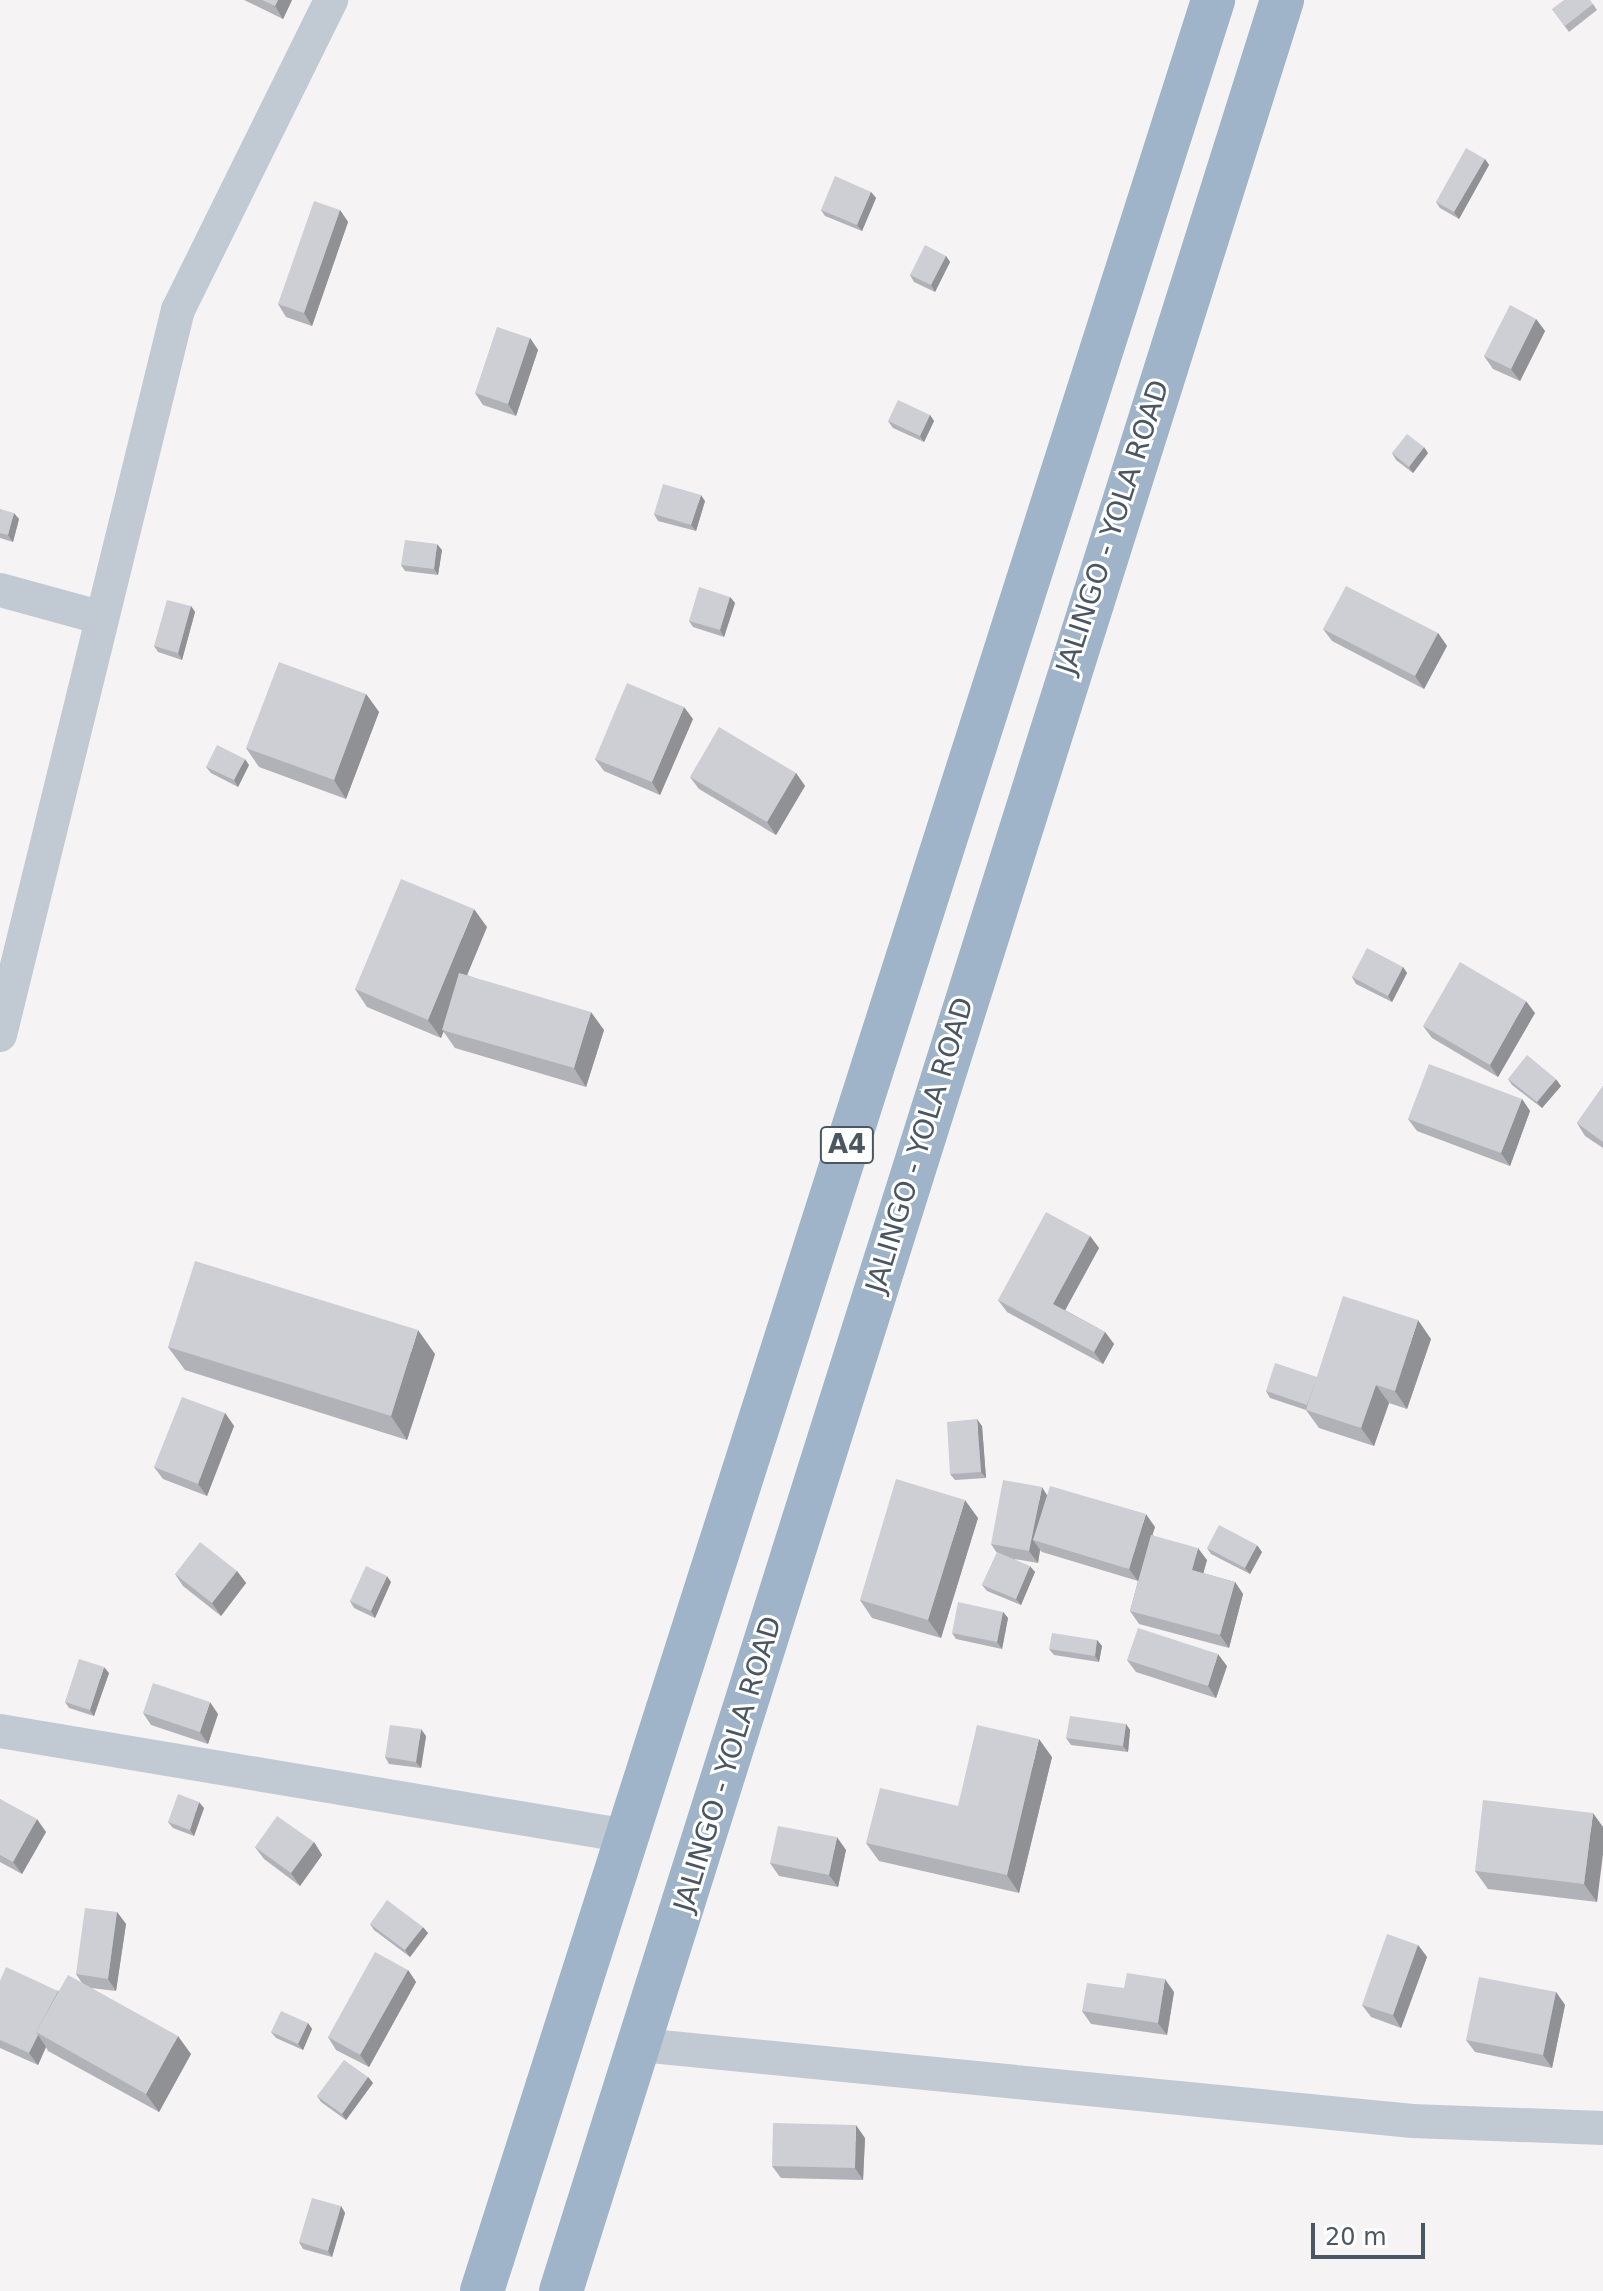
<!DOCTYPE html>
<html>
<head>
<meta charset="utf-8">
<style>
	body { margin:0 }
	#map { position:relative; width:1603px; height:2291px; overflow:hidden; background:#f5f3f3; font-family:"DejaVu Sans",sans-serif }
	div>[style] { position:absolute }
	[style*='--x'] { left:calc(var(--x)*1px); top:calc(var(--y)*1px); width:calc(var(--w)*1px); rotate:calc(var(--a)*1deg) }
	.minor>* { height:34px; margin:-17px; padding:0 17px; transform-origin:17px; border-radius:17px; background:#c1cad2 }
	.trunk>* { height:44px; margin:-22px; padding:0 22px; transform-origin:22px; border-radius:22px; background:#9fb4c9 }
	.wall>* { inset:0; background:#b0b2b7 }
	.shaded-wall>* { inset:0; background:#909195 }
	.building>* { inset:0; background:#cdcfd5 }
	span { translate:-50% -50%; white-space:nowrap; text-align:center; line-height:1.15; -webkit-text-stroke:6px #fff; paint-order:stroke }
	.shield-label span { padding:2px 6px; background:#fff; border:2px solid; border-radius:6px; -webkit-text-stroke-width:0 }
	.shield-label { font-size:26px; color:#4a5661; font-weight:700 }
	.street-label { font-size:28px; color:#4a5661 }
	.scale { position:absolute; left:1311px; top:2223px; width:114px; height:36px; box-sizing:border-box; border:4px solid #4a5661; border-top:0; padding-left:10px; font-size:24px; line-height:28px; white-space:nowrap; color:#4a5661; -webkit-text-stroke:6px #fff; paint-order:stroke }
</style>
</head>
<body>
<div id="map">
	<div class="minor">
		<i style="--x:0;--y:590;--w:103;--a:15.3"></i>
		<i style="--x:0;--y:1035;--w:747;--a:-76.21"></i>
		<i style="--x:178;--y:310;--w:346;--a:-63.7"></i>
		<i style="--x:0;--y:1731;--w:636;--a:9.51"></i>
		<i style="--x:641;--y:2045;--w:775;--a:5.63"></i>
		<i style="--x:1412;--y:2121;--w:191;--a:2.1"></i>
	</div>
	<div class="trunk">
		<i style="--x:482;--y:2291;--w:2405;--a:-72.3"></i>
		<i style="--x:561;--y:2291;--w:2402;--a:-72.53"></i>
	</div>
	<div class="wall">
		<i style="clip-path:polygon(244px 0,292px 0,283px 19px)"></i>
		<i style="clip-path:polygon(1593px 4px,1597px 10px,1569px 32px,1552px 9px)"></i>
		<i style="clip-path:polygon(1485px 159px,1489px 165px,1459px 219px,1440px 208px,1436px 202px)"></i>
		<i style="clip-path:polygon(871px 192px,876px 198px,862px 231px,825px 216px,821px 210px)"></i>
		<i style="clip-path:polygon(340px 210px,348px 222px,312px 326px,286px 317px,278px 304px)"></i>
		<i style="clip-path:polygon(946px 256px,950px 262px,935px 292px,914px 282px,910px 275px)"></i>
		<i style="clip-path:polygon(1536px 319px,1545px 331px,1520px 381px,1493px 369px,1484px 356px)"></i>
		<i style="clip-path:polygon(530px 338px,538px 350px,516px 416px,483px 405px,475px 393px)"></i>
		<i style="clip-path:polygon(930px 415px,934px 421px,924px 442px,893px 428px,888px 421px)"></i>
		<i style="clip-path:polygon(1392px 453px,1428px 453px,1413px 473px,1396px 460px)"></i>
		<i style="clip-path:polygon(705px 501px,696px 531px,658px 521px,654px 514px)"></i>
		<i style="clip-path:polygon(0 509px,19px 519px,13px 542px,0 538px)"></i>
		<i style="clip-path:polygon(442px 550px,438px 575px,405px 571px,401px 565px)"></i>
		<i style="clip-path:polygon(730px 597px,735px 603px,724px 637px,693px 627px,689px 621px)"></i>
		<i style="clip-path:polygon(191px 606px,195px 612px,182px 660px,158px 652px,154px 646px)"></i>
		<i style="clip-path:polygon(1323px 629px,1438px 633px,1447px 646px,1424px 689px,1332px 641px)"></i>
		<i style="clip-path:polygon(366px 694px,379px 712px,346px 799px,259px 767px,246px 748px)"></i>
		<i style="clip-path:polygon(693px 719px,660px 795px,604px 771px,595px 759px)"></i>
		<i style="clip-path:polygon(249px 765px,238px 787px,211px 773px,206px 767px)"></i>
		<i style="clip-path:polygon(796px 773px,805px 786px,776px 835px,699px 789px,690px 777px)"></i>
		<i style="clip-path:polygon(487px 927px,467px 975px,604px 1030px,586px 1087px,455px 1048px,443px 1031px,441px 1038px,367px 1007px,355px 989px)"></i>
		<i style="clip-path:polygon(1403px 967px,1407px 973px,1392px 1002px,1356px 984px,1352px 977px)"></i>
		<i style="clip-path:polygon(1535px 1013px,1498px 1077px,1432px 1038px,1423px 1026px)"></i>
		<i style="clip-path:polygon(1508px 1079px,1561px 1086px,1542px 1108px,1512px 1085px)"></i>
		<i style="clip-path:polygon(1603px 1086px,1603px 1148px,1585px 1136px,1577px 1123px)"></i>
		<i style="clip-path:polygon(1522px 1099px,1530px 1111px,1510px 1166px,1417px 1131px,1408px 1119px)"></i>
		<i style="clip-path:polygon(1090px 1236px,1099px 1248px,1065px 1310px,1105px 1332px,1114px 1344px,1103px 1364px,1007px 1312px,998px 1300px)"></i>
		<i style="clip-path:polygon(1431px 1339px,1407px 1409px,1389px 1403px,1374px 1446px,1319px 1428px,1306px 1410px,1270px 1398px,1266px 1391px,1317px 1377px)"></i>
		<i style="clip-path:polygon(168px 1347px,435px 1354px,407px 1440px,185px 1370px)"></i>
		<i style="clip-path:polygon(225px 1413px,234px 1426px,207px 1496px,163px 1479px,154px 1467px)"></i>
		<i style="clip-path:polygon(982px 1426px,986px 1478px,955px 1480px,950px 1474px)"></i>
		<i style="clip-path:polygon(1047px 1495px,1155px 1527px,1152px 1535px,1207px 1560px,1203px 1573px,1235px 1582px,1243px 1594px,1229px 1648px,1139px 1624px,1130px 1611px,1138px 1581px,1042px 1552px,1040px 1550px,1038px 1563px,1014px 1559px,1035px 1572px,1021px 1605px,987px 1591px,982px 1585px,997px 1553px,991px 1544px)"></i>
		<i style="clip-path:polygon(978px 1518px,941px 1638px,872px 1618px,860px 1600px)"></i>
		<i style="clip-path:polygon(1207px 1548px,1262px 1552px,1250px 1574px,1211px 1554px)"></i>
		<i style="clip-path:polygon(237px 1571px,246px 1583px,221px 1616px,183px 1586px,175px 1574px)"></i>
		<i style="clip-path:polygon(391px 1582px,375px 1618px,354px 1608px,350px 1601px)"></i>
		<i style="clip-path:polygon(1003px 1612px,1008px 1618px,1002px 1649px,956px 1639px,952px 1633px)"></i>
		<i style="clip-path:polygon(1097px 1640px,1102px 1646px,1099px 1662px,1054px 1655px,1049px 1649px)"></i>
		<i style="clip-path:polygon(1127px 1660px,1227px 1666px,1216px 1698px,1136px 1672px)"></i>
		<i style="clip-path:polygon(109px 1673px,94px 1716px,69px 1708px,65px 1702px)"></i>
		<i style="clip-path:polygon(143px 1713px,218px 1714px,208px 1744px,151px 1725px)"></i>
		<i style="clip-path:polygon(1126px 1724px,1130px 1730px,1128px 1752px,1071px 1745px,1066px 1738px)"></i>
		<i style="clip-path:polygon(426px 1736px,421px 1768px,389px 1764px,385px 1757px)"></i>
		<i style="clip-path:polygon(1052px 1757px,1019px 1893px,879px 1861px,866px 1843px,958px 1806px)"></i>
		<i style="clip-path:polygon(0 1799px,46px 1832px,22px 1874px,0 1862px)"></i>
		<i style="clip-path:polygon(204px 1808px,194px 1836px,173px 1828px,168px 1822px)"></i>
		<i style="clip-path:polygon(1603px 1827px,1597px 1902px,1488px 1889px,1475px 1871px)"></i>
		<i style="clip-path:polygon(314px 1842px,322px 1855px,300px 1886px,264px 1859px,255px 1847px)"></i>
		<i style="clip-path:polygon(846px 1850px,838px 1887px,779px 1876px,770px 1863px)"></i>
		<i style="clip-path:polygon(117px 1912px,126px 1924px,116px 1991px,91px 1988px,191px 2054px,159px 2112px,48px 2051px,46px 2047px,38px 2065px,0 2048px,0 1981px,59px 1991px,82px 1983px,76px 1974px)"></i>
		<i style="clip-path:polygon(370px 1924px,428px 1933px,410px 1957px,374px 1930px)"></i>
		<i style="clip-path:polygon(1418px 1945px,1427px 1957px,1401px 2028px,1371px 2017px,1362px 2005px)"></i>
		<i style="clip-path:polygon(408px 1970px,416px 1982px,369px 2067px,336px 2050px,328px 2037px)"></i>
		<i style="clip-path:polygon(1174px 1992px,1167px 2035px,1091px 2024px,1082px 2011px)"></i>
		<i style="clip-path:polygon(1556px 1992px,1565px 2005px,1552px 2068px,1475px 2052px,1466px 2040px)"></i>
		<i style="clip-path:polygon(308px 2023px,312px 2029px,303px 2050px,276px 2038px,271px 2032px)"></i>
		<i style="clip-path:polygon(368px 2077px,373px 2083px,346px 2120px,321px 2102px,317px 2096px)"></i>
		<i style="clip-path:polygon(865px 2138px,863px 2180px,781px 2178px,772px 2166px)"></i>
		<i style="clip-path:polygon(341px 2206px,345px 2213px,332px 2257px,303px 2249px,299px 2242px)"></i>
	</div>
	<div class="shaded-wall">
		<i style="clip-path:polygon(278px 0,292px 0,283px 19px,275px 6px)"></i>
		<i style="clip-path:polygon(1485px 159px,1489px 165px,1459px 219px,1454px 212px)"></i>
		<i style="clip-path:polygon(871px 192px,876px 198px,862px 231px,857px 225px)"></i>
		<i style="clip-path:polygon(340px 210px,348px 222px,312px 326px,304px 313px)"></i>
		<i style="clip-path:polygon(946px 256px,950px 262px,935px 292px,931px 285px)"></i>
		<i style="clip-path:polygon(1536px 319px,1545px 331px,1520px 381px,1511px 369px)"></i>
		<i style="clip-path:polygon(530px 338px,538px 350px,516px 416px,508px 404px)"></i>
		<i style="clip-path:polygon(930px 415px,934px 421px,924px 442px,920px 436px)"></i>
		<i style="clip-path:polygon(1424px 447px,1428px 453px,1413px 473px,1409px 467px)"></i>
		<i style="clip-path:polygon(701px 495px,705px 501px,696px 531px,691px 525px)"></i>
		<i style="clip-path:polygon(14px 513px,19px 519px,13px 542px,8px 535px)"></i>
		<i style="clip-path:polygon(437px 544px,442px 550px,438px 575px,434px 569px)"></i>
		<i style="clip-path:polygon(730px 597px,735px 603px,724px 637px,720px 630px)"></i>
		<i style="clip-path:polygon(191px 606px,195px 612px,182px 660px,178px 653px)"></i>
		<i style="clip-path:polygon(1438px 633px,1447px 646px,1424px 689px,1415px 676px)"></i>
		<i style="clip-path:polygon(366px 694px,379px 712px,346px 799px,334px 780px)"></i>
		<i style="clip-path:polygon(684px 707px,693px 719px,660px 795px,652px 782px)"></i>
		<i style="clip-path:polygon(245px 759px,249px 765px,238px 787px,234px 780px)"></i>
		<i style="clip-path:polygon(796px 773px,805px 786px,776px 835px,767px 822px)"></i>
		<i style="clip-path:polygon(474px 909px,487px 927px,441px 1038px,428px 1020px)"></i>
		<i style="clip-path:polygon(1403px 967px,1407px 973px,1392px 1002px,1388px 996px)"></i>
		<i style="clip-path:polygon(1526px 1001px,1535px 1013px,1498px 1077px,1490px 1065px)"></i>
		<i style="clip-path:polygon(591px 1012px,604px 1030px,586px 1087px,574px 1068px)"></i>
		<i style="clip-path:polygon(1556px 1079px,1561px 1086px,1542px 1108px,1537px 1102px)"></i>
		<i style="clip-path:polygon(1522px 1099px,1530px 1111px,1510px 1166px,1501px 1153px)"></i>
		<i style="clip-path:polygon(1090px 1236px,1099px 1248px,1062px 1316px,1053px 1304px)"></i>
		<i style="clip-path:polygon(1418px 1320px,1431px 1339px,1407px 1409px,1395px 1391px)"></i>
		<i style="clip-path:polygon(418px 1330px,435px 1354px,407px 1440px,391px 1416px)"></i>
		<i style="clip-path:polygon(1105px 1332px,1114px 1344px,1103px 1364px,1094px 1352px)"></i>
		<i style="clip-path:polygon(1376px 1385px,1389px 1403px,1374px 1446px,1361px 1428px)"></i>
		<i style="clip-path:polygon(225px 1413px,234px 1426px,207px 1496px,198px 1484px)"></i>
		<i style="clip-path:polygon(977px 1419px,982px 1426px,986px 1478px,981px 1472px)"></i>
		<i style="clip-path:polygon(1042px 1487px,1050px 1500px,1033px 1540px,1040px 1550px,1038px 1563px,1029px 1551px)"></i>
		<i style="clip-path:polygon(965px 1500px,978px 1518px,941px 1638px,928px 1620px)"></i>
		<i style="clip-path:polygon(1146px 1514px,1155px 1527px,1138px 1581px,1129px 1569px)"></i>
		<i style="clip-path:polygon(1257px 1545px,1262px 1552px,1250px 1574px,1245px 1568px)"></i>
		<i style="clip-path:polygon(1198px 1548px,1207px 1560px,1201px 1582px,1192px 1570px)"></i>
		<i style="clip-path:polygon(1030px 1566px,1035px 1572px,1021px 1605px,1016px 1599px)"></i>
		<i style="clip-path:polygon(237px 1571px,246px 1583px,221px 1616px,212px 1603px)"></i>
		<i style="clip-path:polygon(387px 1576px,391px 1582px,375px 1618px,371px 1611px)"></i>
		<i style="clip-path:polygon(1235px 1582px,1243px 1594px,1229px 1648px,1220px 1635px)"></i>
		<i style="clip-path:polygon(1003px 1612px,1008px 1618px,1002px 1649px,997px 1642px)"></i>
		<i style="clip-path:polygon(1097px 1640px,1102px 1646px,1099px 1662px,1095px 1656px)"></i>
		<i style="clip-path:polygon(1218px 1654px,1227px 1666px,1216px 1698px,1208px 1686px)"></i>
		<i style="clip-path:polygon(104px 1667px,109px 1673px,94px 1716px,90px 1710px)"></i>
		<i style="clip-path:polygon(210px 1702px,218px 1714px,208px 1744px,200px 1732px)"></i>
		<i style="clip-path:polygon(1126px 1724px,1130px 1730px,1128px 1752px,1123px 1746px)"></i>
		<i style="clip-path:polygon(421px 1729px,426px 1736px,421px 1768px,416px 1762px)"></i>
		<i style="clip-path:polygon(1039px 1739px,1052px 1757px,1019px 1893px,1007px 1875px)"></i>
		<i style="clip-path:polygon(199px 1802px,204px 1808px,194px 1836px,190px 1830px)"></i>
		<i style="clip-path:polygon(1593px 1813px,1603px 1827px,1603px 1854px,1597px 1902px,1584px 1884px)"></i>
		<i style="clip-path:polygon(37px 1819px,46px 1832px,22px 1874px,13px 1862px)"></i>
		<i style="clip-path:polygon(837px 1837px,846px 1850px,838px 1887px,829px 1875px)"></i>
		<i style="clip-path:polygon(314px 1842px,322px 1855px,300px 1886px,291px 1873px)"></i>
		<i style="clip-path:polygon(117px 1912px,126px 1924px,116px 1991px,108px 1979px)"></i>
		<i style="clip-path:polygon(423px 1927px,428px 1933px,410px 1957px,405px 1950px)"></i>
		<i style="clip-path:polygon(1418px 1945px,1427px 1957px,1401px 2028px,1393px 2015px)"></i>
		<i style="clip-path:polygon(408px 1970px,416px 1982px,369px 2067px,360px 2055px)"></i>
		<i style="clip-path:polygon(1165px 1979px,1174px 1992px,1167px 2035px,1158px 2023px)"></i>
		<i style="clip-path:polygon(1556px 1992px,1565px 2005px,1552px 2068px,1543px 2055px)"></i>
		<i style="clip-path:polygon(308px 2023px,312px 2029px,303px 2050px,298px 2044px)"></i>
		<i style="clip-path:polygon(38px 2035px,46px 2047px,38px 2065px,29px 2053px)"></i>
		<i style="clip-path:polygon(178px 2036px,191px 2054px,159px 2112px,146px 2094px)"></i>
		<i style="clip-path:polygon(368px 2077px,373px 2083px,346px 2120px,342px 2114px)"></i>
		<i style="clip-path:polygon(856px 2125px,865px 2138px,863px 2180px,855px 2168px)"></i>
		<i style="clip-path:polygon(341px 2206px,345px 2213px,332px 2257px,328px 2251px)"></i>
	</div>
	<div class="building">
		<i style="clip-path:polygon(262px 0,278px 0,275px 6px)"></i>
		<i style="clip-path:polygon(1564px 0,1590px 0,1593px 4px,1565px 26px,1552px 9px)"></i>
		<i style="clip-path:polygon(1466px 148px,1485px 159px,1454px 212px,1436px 202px)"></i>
		<i style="clip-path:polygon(835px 176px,871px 192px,857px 225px,821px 210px)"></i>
		<i style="clip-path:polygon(314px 201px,340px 210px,304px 313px,278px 304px)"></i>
		<i style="clip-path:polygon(925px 245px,946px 256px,931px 285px,910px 275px)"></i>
		<i style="clip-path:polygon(1510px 305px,1536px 319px,1511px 369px,1484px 356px)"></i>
		<i style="clip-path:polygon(497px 327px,530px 338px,508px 404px,475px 393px)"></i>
		<i style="clip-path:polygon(898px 400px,930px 415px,920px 436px,888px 421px)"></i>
		<i style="clip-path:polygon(1407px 434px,1424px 447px,1409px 467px,1392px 453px)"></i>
		<i style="clip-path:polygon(663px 484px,701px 495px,691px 525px,654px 514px)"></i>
		<i style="clip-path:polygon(0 509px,14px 513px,8px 535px,0 533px)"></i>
		<i style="clip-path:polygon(405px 540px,437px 544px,434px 569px,401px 565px)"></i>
		<i style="clip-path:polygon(1346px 586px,1438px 633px,1415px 676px,1323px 629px)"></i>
		<i style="clip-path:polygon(699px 587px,730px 597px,720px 630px,689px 621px)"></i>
		<i style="clip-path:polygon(167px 600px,191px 606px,178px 653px,154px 646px)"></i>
		<i style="clip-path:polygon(279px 662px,366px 694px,334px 780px,246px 748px)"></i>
		<i style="clip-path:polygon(627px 683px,684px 707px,652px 782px,595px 759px)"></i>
		<i style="clip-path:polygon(719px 727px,796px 773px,767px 822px,690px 777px)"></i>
		<i style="clip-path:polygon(217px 745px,245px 759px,234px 780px,206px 767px)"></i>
		<i style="clip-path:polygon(401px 879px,474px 909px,428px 1020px,355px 989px)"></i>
		<i style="clip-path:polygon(1367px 948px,1403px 967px,1388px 996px,1352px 977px)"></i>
		<i style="clip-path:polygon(1460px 962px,1526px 1001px,1490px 1065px,1423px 1026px)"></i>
		<i style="clip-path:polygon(459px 973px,591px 1012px,574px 1068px,442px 1030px)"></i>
		<i style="clip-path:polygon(1527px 1055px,1556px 1079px,1537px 1102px,1508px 1079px)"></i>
		<i style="clip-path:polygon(1429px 1064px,1522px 1099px,1501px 1153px,1408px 1119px)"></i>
		<i style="clip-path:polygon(1603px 1086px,1603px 1142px,1577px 1123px)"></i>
		<i style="clip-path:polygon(1046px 1212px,1090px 1236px,1053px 1304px,1105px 1332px,1094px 1352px,998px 1300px)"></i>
		<i style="clip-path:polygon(195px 1261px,418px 1330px,391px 1416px,168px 1347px)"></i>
		<i style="clip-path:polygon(1343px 1296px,1418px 1320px,1395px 1391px,1376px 1385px,1361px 1428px,1306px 1410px)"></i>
		<i style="clip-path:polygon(1275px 1363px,1317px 1377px,1307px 1405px,1266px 1391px)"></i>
		<i style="clip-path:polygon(182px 1397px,225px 1413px,198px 1484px,154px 1467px)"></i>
		<i style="clip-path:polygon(977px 1419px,981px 1472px,950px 1474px,947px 1422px)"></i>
		<i style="clip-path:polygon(896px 1479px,965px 1500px,928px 1620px,860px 1600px)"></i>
		<i style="clip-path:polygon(1003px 1480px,1042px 1487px,1029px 1551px,991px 1544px)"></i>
		<i style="clip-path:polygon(1050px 1486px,1146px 1514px,1129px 1569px,1033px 1540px)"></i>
		<i style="clip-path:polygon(1219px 1525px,1257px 1545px,1245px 1568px,1207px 1548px)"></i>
		<i style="clip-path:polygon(1151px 1535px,1198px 1548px,1192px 1570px,1235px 1582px,1220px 1635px,1130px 1611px)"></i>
		<i style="clip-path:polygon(200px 1542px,237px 1571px,212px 1603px,175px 1574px)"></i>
		<i style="clip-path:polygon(997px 1552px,1030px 1566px,1016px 1599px,982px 1585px)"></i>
		<i style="clip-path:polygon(366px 1566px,387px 1576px,371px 1611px,350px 1601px)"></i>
		<i style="clip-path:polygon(958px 1602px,1003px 1612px,997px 1642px,952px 1633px)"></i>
		<i style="clip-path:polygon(1138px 1628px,1218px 1654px,1208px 1686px,1127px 1660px)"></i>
		<i style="clip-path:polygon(1052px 1633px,1097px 1640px,1095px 1656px,1049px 1649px)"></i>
		<i style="clip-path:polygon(79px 1659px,104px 1667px,90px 1710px,65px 1702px)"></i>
		<i style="clip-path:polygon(153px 1683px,210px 1702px,200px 1732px,143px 1713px)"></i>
		<i style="clip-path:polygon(1070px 1716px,1126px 1724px,1123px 1746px,1066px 1738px)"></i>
		<i style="clip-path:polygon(390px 1725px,421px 1729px,416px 1762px,385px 1757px)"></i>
		<i style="clip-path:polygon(977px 1725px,1039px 1739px,1007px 1875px,866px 1843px,880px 1788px,958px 1806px)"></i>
		<i style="clip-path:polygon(178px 1794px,199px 1802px,190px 1830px,168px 1822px)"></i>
		<i style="clip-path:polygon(0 1799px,37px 1819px,13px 1862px,0 1855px)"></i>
		<i style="clip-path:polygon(1483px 1800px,1593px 1813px,1584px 1884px,1475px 1871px)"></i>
		<i style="clip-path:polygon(277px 1816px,314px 1842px,291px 1873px,255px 1847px)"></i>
		<i style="clip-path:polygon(778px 1826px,837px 1837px,829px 1875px,770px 1863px)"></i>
		<i style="clip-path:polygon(387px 1900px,423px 1927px,405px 1950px,370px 1924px)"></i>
		<i style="clip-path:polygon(85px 1908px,117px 1912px,108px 1979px,76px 1974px)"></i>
		<i style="clip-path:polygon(1387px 1934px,1418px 1945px,1393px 2015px,1362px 2005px)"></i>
		<i style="clip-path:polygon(375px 1952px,408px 1970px,360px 2055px,328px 2037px)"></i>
		<i style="clip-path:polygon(6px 1967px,58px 1991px,36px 2032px,38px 2035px,29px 2053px,0 2040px,0 1981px)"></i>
		<i style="clip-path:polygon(1127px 1973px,1165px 1979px,1158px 2023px,1082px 2011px,1087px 1983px,1124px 1988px)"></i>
		<i style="clip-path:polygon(68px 1975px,178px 2036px,146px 2094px,36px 2032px)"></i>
		<i style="clip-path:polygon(1479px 1977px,1556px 1992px,1543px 2055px,1466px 2040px)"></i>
		<i style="clip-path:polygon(281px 2011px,308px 2023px,298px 2044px,271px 2032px)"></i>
		<i style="clip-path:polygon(344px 2060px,368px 2077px,342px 2114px,317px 2096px)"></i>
		<i style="clip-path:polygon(773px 2123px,856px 2125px,855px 2168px,772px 2166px)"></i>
		<i style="clip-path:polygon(312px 2198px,341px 2206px,328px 2251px,299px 2242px)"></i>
	</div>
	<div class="shield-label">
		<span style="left:847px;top:1145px">A4</span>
	</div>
	<div class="street-label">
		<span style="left:1113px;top:527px;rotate:-72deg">JALINGO - YOLA ROAD</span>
		<span style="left:920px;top:1145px;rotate:-73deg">JALINGO - YOLA ROAD</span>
		<span style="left:728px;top:1764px;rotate:-73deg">JALINGO - YOLA ROAD</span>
	</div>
	<div class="scale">20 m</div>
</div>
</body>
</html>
